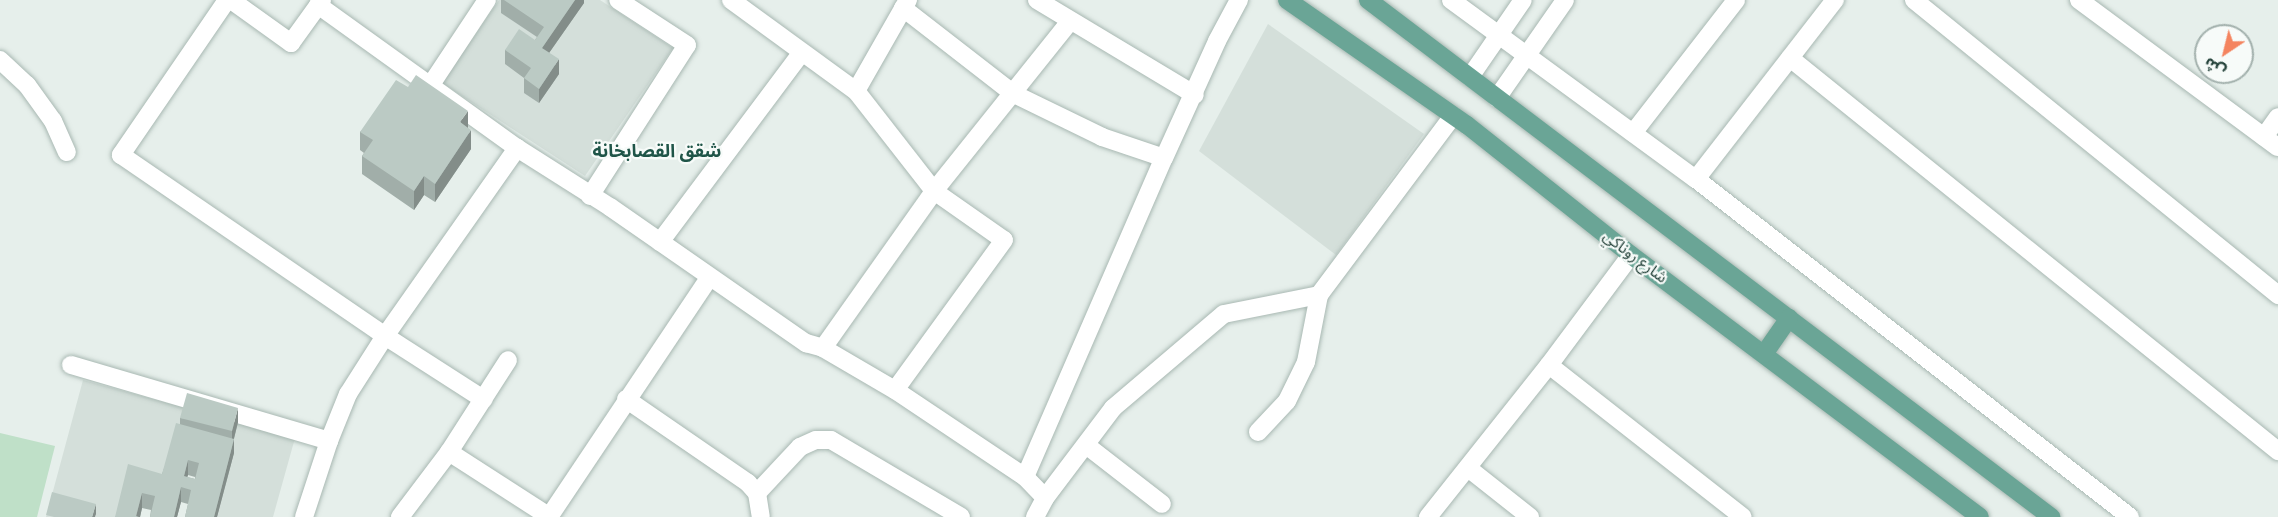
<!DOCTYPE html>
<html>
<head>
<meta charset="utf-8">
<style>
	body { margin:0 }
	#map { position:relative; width:2278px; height:517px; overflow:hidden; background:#e6efeb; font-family:Raleway,"Noto Sans Arabic",sans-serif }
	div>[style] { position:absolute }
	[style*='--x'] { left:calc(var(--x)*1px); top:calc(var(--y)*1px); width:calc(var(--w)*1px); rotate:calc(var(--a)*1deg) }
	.built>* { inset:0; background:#d4dfda }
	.green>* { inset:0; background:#bfe0c8 }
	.roads { filter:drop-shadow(0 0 2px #a8b8b2) drop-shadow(0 0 2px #a8b8b2) }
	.minor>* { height:18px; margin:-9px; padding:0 9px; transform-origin:9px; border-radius:9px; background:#fff }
	.secondary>* { height:18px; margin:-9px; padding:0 9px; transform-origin:9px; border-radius:9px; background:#fff }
	.primary>* { height:18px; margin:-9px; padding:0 9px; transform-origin:9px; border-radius:9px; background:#6aa596 }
	.wall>* { inset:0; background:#a1aea9 }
	.shaded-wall>* { inset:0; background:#838d89 }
	.building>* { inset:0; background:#bbcac4 }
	span { translate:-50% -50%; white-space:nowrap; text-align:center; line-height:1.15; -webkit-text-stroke:4.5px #f7fbf9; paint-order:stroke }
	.street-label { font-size:16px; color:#24423a }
	.neighbourhood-label { font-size:18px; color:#1f5548; font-weight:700 }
	.north { position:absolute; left:2194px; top:24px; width:60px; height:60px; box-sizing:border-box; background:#f7fbf9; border:2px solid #a3b1ad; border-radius:50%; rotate:215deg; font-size:16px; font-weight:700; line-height:24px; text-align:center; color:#24423a }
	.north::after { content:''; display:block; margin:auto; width:21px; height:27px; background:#f4845f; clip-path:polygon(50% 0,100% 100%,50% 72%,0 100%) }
</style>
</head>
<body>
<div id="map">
	<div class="built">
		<i style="clip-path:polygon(499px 0,600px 0,673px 48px,585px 176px,442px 83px)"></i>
		<i style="clip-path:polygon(1268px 24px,1424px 134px,1336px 255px,1199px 151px)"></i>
		<i style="clip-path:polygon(83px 380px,295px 438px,273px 517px,217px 517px,234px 453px,176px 438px,162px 489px,118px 517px,95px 517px,96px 515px,46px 517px)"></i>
	</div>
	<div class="green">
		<i style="clip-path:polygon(0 433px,55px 446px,37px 517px,0 517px)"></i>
	</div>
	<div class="roads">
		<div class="minor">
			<i style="--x:227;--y:0;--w:188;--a:124.4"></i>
			<i style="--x:121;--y:155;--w:320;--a:34.4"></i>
			<i style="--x:385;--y:336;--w:117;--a:32.7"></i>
			<i style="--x:231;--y:0;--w:74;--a:35.6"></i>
			<i style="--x:291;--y:43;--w:53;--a:-54.2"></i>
			<i style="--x:731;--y:0;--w:155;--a:36.1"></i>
			<i style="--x:856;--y:91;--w:127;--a:52"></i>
			<i style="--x:934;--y:191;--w:85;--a:35"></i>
			<i style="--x:1004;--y:240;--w:185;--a:126"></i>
			<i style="--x:1037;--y:0;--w:184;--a:31"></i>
			<i style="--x:1451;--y:0;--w:303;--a:36.2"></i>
			<i style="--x:1696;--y:179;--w:550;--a:37.91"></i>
			<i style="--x:1914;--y:0;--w:469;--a:39"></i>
			<i style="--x:2079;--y:0;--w:247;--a:36.5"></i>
			<i style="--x:318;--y:5;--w:245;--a:35.7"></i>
			<i style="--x:517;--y:148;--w:110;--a:32.4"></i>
			<i style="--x:610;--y:207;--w:239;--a:34.8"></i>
			<i style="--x:806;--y:343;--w:18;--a:16"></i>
			<i style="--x:823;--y:348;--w:83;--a:30.3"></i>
			<i style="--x:895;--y:390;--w:156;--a:33.8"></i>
			<i style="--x:1025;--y:477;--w:29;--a:46"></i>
			<i style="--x:903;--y:8;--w:140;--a:37.8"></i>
			<i style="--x:1014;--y:94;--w:98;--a:26"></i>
			<i style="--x:1102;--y:137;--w:65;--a:18.7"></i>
			<i style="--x:1790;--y:58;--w:627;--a:38.85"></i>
			<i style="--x:0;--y:60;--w:37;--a:43"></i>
			<i style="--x:27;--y:85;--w:44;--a:54.2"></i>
			<i style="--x:53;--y:121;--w:34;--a:66"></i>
			<i style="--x:430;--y:86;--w:103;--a:-56.5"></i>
			<i style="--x:856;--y:91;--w:105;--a:-60.3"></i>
			<i style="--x:1633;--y:133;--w:168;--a:-52.2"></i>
			<i style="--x:2264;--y:137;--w:24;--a:-55"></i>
			<i style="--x:1696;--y:179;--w:227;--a:-52.2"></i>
			<i style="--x:590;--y:196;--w:179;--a:-57.3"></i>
			<i style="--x:687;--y:45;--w:82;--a:-146.9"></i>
			<i style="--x:660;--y:242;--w:237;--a:-53.2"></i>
			<i style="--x:823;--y:348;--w:192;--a:-54.7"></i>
			<i style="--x:934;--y:191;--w:218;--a:-51.3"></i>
			<i style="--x:71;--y:365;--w:269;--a:16.4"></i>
			<i style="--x:1549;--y:365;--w:246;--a:38.1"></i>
			<i style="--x:626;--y:399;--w:148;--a:34.5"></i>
			<i style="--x:748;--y:483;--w:13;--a:48"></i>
			<i style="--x:757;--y:493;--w:24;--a:81"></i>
			<i style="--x:1258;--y:432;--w:42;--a:-46.9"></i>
			<i style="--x:1287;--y:401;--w:43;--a:-64"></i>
			<i style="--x:1306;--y:362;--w:68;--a:-79"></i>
			<i style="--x:1086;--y:445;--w:96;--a:37.8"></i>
			<i style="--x:449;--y:452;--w:120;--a:32.8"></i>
			<i style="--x:1468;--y:468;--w:79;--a:38.3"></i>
			<i style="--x:1025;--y:477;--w:348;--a:-66.5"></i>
			<i style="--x:1164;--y:158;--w:128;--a:-65.6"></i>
			<i style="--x:1217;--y:41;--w:47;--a:-61.8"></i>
			<i style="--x:757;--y:493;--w:63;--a:-46.9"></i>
			<i style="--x:800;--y:447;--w:17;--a:-24"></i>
			<i style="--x:816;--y:440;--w:15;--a:0"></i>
			<i style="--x:831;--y:440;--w:151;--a:30.6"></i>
			<i style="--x:304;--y:517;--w:80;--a:-71.8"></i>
			<i style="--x:329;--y:441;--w:51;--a:-68"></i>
			<i style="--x:348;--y:394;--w:69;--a:-57.5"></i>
			<i style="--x:385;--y:336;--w:230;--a:-54.9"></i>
			<i style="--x:400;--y:517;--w:81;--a:-53"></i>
			<i style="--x:449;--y:452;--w:109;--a:-57.3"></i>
			<i style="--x:549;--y:517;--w:288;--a:-56.2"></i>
			<i style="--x:1035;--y:517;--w:21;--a:-62"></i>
			<i style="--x:1045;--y:498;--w:113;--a:-52.9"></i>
			<i style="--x:1113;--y:408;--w:145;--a:-40.3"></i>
			<i style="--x:1224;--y:314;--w:97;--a:-11.3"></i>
			<i style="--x:1319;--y:295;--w:224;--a:-53.2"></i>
			<i style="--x:1428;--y:517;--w:194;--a:-51.5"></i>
			<i style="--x:1549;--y:365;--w:137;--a:-53.3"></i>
		</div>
		<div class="secondary">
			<i style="--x:1470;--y:77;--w:93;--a:-55.5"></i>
			<i style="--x:1497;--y:98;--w:119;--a:-55.2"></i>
		</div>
		<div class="primary">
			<i style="--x:1287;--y:0;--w:219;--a:34.8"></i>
			<i style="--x:1467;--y:125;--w:209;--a:38.4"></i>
			<i style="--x:1631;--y:255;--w:436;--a:36.9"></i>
			<i style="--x:1368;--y:0;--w:857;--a:37.12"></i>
			<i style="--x:1764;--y:354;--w:44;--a:-55.2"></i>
		</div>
	</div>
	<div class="wall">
		<i style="clip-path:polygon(501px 0,584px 0,584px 3px,549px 53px,559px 74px,539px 103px,524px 93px,524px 78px,505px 64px,505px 50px,535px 40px,537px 37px,501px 13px)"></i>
		<i style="clip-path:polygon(408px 87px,468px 128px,471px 149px,435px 202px,424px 195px,414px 210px,362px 174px,362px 156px,364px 153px,360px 150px,360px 132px)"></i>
		<i style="clip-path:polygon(evenodd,180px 418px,238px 422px,234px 439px,234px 453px,217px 517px,185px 517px,188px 504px,181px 502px,177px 517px,150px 517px,151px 510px,142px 508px,140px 517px,115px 517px,162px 474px,180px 424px,180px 418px,188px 475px,195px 477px,195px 479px,187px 477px,188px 475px)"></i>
	</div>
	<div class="shaded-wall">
		<i style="clip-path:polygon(575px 0,584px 0,584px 3px,542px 63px,542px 48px)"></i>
		<i style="clip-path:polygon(559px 59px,559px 74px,539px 103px,539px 89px)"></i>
		<i style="clip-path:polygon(468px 111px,468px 129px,460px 122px)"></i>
		<i style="clip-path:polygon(471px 130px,471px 149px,435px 202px,435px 184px)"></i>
		<i style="clip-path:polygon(424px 176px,424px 195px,414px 210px,414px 191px)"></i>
		<i style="clip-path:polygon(238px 408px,238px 422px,232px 446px,232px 431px)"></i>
		<i style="clip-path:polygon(234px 439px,234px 453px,217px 517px,214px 517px)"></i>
		<i style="clip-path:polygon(188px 460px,188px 475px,184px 488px,184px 476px)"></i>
		<i style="clip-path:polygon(181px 487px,181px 502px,177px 517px,174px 517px)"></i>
		<i style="clip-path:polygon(142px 493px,142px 508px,140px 517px,136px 517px)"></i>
		<i style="clip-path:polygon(96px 504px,96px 514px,95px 517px,92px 517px)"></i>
	</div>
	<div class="building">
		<i style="clip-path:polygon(504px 0,575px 0,542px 48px,559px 59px,539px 89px,524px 78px,531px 68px,505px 50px,519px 29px,535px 40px,544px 27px)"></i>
		<i style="clip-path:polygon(416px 75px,468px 111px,460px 122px,471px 130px,435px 184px,424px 176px,414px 191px,362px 156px,373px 140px,360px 132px,396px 80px,408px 87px)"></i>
		<i style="clip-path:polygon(187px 393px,238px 408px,232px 431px,180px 418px)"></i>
		<i style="clip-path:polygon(evenodd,176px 423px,234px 439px,214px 517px,185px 517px,191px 490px,181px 487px,174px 517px,150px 517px,155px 496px,142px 493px,136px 516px,139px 517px,115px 517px,128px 464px,162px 474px,176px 423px,188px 460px,199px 463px,195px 479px,184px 476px,188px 460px)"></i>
		<i style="clip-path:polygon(52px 492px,96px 504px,92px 517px,54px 517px,46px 515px)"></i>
	</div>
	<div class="street-label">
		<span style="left:1635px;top:257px;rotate:37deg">شارع روناكي</span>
	</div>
	<div class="neighbourhood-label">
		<span style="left:657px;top:151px">شقق القصابخانة</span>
	</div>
	<div class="north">ش</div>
</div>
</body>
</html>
